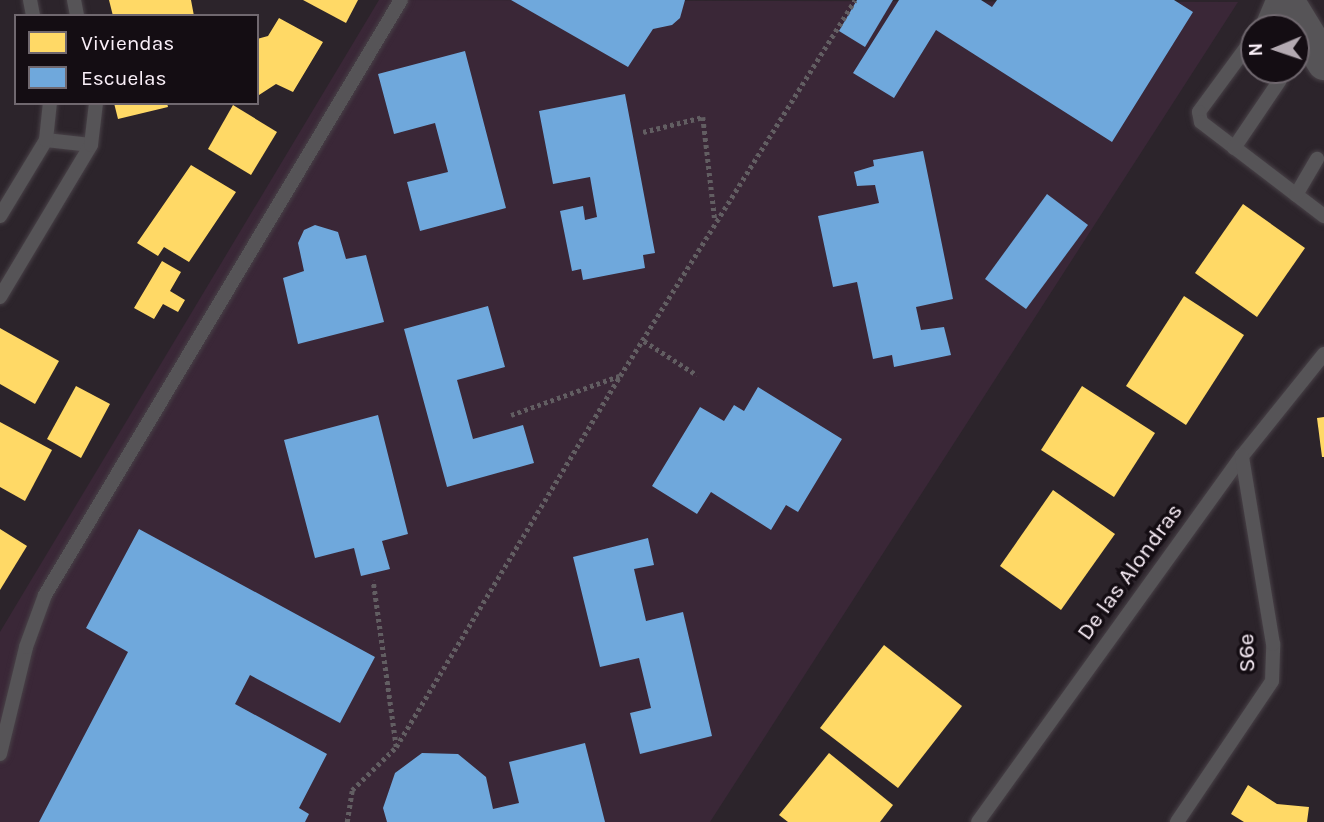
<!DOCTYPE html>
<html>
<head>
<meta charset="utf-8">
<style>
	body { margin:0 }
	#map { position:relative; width:1324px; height:822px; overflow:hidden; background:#2c242b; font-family:Karla,sans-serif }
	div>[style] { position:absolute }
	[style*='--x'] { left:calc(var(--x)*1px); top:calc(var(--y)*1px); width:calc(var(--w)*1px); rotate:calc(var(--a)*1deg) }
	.built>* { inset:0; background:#3a2737 }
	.homes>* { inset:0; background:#ffd966 }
	.schools>* { inset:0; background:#6fa8dc }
	.path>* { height:4.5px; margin-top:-2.25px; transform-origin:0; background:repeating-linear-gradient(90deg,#625e62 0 3.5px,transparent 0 7px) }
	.roads { filter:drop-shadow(0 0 2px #484147) drop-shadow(0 0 2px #484147) }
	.service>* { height:14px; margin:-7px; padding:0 7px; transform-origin:7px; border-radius:7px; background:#565457 }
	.tertiary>* { height:35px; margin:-17.5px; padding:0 17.5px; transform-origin:17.5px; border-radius:17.5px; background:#565457 }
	span { translate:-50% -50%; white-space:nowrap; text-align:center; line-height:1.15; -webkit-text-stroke:7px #140d13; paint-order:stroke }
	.street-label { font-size:23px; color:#fbf0f9 }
	.legend { position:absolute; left:14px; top:14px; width:245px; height:91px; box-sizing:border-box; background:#140d13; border:2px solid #70686f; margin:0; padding:9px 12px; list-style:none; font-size:21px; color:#fbf0f9 }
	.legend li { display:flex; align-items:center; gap:14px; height:35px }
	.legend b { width:35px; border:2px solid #70686f }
	.north { position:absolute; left:1240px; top:14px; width:70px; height:70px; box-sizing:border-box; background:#140d13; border:2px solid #70686f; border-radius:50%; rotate:268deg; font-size:19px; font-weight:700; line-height:28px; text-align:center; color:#fbf0f9 }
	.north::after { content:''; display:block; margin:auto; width:24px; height:32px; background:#b3a9b1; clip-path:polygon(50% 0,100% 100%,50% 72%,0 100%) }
</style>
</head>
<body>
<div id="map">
	<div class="built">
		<i style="clip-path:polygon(379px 0,1238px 2px,710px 822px,0 822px,0 632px)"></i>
	</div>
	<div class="homes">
		<i style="clip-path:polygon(109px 0,191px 0,194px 16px,113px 16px)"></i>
		<i style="clip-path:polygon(303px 0,358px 0,346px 23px)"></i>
		<i style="clip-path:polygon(279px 18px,323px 42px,293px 92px,276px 84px,259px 95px,257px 39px,268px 36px)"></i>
		<i style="clip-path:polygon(114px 103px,167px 103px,168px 107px,118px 119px)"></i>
		<i style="clip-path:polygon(233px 105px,277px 132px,251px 175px,208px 149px)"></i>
		<i style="clip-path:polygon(191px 165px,236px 192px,189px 262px,164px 247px,158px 256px,137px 243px)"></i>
		<i style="clip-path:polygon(1243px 204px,1305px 248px,1257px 317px,1195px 273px)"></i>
		<i style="clip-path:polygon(162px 261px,181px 272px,170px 291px,185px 300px,178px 312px,163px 304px,154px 319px,134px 308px)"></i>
		<i style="clip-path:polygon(1184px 296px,1244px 335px,1186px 425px,1126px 386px)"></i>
		<i style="clip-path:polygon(0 328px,59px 361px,35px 404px,0 384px)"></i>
		<i style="clip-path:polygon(76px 386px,110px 404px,81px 458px,47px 439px)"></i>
		<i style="clip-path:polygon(1082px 386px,1155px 433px,1114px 497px,1041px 450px)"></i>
		<i style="clip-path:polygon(1324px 417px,1324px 457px,1322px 457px,1317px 418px)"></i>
		<i style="clip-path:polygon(0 422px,52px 450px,25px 501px,0 487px)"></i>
		<i style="clip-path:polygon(1053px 490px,1115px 534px,1061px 610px,1000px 566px)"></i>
		<i style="clip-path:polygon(0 529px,27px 546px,0 590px)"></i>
		<i style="clip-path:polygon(884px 645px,962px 706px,898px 788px,820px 728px)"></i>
		<i style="clip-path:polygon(829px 753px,893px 805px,880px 822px,788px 822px,779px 815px)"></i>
		<i style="clip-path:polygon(1248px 785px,1277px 804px,1309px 807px,1307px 822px,1244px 822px,1231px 814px)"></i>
	</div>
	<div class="schools">
		<i style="clip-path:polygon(511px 0,685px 0,680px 18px,672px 25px,653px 29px,628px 67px)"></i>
		<i style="clip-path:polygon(857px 0,893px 0,865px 47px,839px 31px)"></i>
		<i style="clip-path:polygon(899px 0,981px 0,992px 7px,997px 0,1174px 0,1193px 12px,1112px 142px,936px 30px,894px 98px,853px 73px)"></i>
		<i style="clip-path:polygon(465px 51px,506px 208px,420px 231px,407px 182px,448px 172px,435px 123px,394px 134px,378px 74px)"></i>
		<i style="clip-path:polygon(625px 94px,655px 253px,643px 255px,645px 268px,583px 280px,581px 269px,572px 271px,560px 211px,583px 206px,585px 220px,597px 217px,590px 177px,553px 184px,539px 111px)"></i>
		<i style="clip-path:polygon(923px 151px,953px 299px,916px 307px,921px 330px,944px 327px,951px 355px,894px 367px,892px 355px,873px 359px,857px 282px,833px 287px,818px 216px,879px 203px,875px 185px,857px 186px,854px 172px,874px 166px,873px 160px)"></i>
		<i style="clip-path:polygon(1047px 194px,1088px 225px,1026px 309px,985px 279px)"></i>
		<i style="clip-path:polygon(315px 225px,338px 232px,346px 259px,366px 255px,384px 322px,298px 344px,283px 278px,304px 271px,298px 243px,304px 230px)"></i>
		<i style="clip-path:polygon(488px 306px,505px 367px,457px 380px,473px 439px,523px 425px,534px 463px,447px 487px,404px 329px)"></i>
		<i style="clip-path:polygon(758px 387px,842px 439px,798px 512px,786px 505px,771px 530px,711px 492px,697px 514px,652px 486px,700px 407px,724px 421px,734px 405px,744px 411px)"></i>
		<i style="clip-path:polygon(378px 415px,408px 534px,382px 541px,390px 569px,361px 576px,354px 548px,315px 558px,284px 440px)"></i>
		<i style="clip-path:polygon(139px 529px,375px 657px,340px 723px,250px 675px,235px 704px,327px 754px,299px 808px,309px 814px,305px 822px,39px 822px,128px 652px,86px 628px)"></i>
		<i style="clip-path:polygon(648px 538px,654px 565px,634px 569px,646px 621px,683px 612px,712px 736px,640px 754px,630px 713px,651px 708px,639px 658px,600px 667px,573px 557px)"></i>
		<i style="clip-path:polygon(585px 743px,605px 822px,387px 822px,383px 808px,395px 773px,422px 753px,458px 754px,486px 777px,493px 809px,519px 803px,509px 762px)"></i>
	</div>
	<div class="path">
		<i style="--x:643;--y:132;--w:62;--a:-14"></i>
		<i style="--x:703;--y:117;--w:105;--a:83.4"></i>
		<i style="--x:644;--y:341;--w:63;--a:32.7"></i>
		<i style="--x:511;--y:415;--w:115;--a:-19.9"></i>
		<i style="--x:396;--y:747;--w:433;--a:-58.9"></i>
		<i style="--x:620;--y:376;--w:443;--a:-58"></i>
		<i style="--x:347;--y:822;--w:32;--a:-81"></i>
		<i style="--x:352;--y:790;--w:62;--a:-44.3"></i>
		<i style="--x:396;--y:747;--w:168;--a:-97.9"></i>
	</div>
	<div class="roads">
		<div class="service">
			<i style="--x:30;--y:0;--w:16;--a:79"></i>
			<i style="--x:74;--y:0;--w:16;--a:79"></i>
			<i style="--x:1261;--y:28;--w:30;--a:-67"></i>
			<i style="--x:1254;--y:37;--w:93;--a:126.3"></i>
			<i style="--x:1199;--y:112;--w:10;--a:79"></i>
			<i style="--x:1201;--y:122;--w:155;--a:37.4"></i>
			<i style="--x:46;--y:140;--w:45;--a:6.3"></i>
			<i style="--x:1234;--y:148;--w:82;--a:-55.9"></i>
			<i style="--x:1296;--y:195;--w:42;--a:-59.7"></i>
			<i style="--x:0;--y:216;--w:89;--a:-58.8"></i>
			<i style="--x:46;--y:140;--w:37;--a:-84"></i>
			<i style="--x:0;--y:297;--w:177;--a:-59.1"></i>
			<i style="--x:91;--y:145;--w:42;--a:-83.2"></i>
			<i style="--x:0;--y:754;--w:110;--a:-76.3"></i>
			<i style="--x:26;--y:647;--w:55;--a:-69.9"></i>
			<i style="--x:45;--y:595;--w:693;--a:-59.11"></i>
			<i style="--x:978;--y:822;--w:451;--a:-54.2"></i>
			<i style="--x:1242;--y:456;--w:131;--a:-51.2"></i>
			<i style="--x:1177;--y:822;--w:170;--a:-56"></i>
			<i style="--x:1272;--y:681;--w:37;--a:-88"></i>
			<i style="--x:1273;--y:644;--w:191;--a:-99.4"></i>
		</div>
		<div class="tertiary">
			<i style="--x:1286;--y:0;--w:73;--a:58.5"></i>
		</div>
	</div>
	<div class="street-label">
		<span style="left:1130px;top:572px;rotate:-54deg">De las Alondras</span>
		<span style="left:1247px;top:653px;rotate:-92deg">S6e</span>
	</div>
	<ul class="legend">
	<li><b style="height:19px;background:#ffd966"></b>Viviendas</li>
	<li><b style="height:19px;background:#6fa8dc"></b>Escuelas</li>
	</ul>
	<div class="north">N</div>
</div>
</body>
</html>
